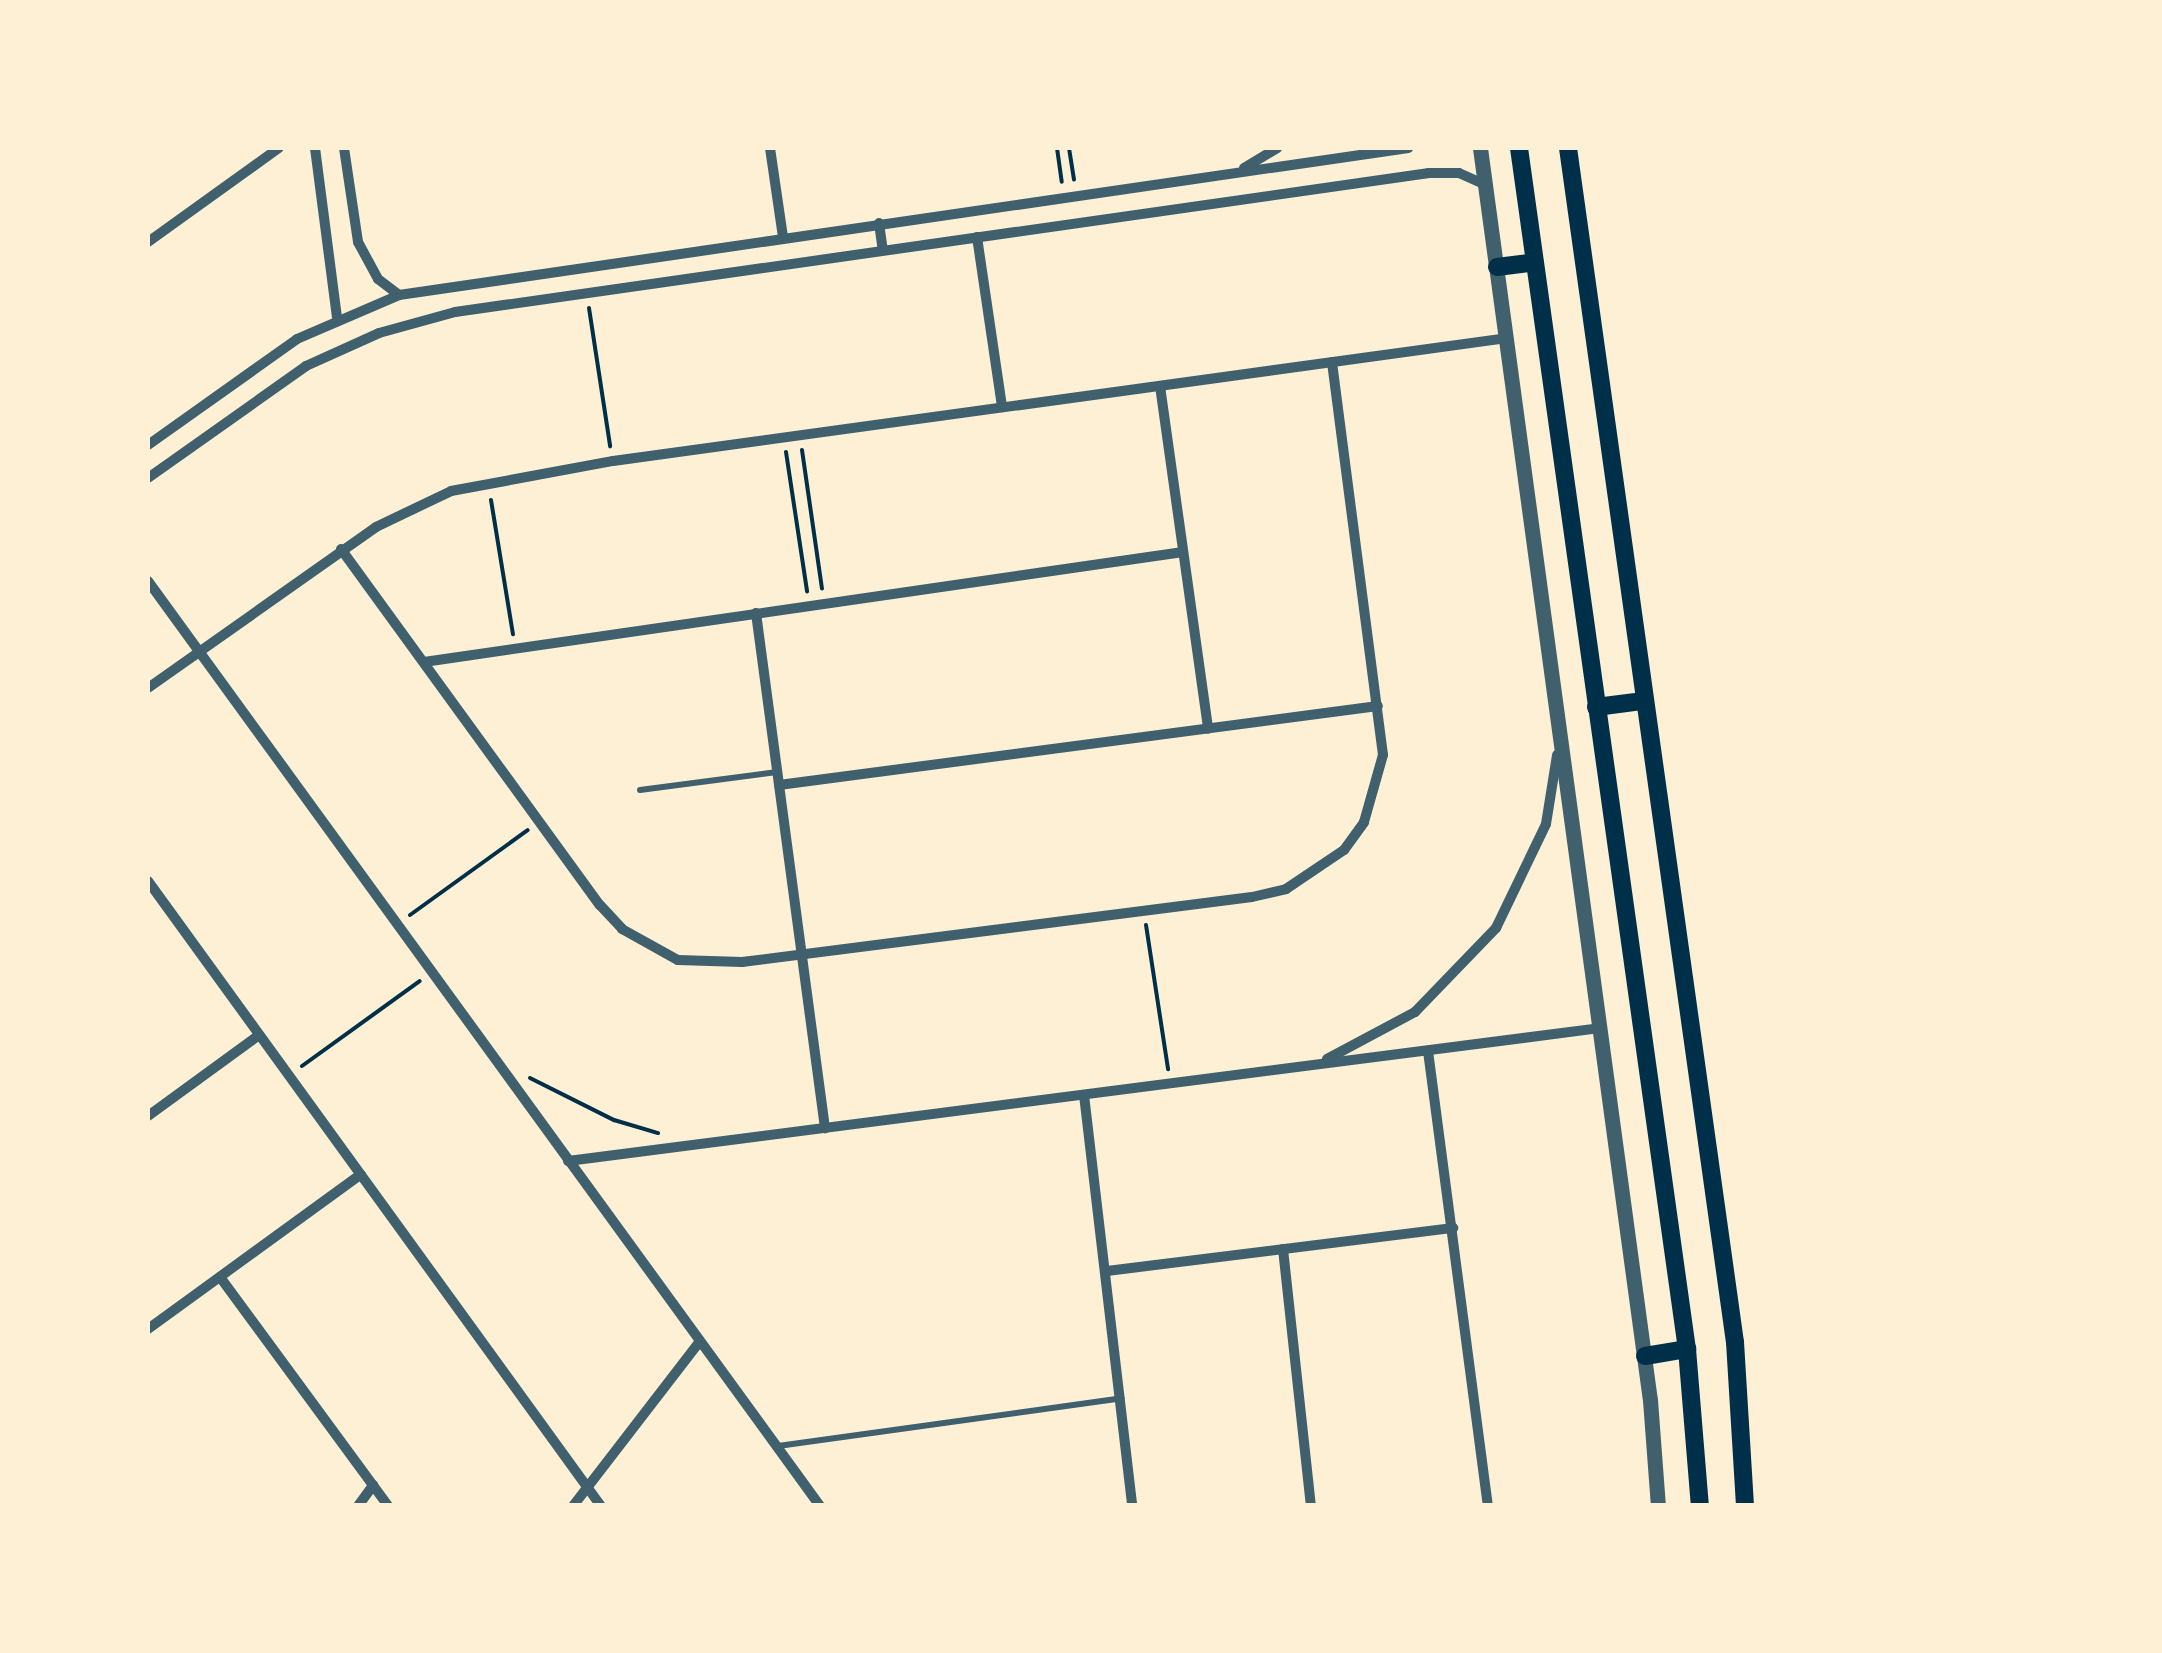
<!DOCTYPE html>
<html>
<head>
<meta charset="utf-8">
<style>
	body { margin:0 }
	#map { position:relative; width:2162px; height:1653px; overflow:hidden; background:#fdf0d5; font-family:"Source Serif 4",serif }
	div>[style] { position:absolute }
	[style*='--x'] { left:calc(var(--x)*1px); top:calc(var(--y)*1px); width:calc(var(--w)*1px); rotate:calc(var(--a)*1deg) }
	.path>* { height:4px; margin:-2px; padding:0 2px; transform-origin:2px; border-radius:2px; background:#003049 }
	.service>* { height:6px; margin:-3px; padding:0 3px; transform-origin:3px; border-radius:3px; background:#3f606c }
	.minor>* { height:10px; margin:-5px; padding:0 5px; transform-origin:5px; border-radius:5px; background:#3f606c }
	.tertiary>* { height:15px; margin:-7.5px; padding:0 7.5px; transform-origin:7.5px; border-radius:7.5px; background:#3f606c }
	.secondary>* { height:18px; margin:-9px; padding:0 9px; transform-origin:9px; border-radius:9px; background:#003049 }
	span { translate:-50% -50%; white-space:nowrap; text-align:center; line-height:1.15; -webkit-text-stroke:10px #fdf0d5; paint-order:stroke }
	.frame { position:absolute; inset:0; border:150px solid #fdf0d5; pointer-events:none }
</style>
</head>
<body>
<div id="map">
	<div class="path">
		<i style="--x:1057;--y:148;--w:34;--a:82"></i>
		<i style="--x:1069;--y:148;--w:32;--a:81"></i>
		<i style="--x:589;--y:308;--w:140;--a:81.3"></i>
		<i style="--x:802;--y:450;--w:140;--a:81.8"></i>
		<i style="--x:786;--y:452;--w:141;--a:81.4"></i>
		<i style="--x:491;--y:500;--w:136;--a:80.7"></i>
		<i style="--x:410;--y:915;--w:145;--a:-35.8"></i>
		<i style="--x:1146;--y:925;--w:146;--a:81.3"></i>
		<i style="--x:302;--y:1066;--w:145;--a:-35.8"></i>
		<i style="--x:530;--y:1078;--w:94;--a:26.6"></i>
		<i style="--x:614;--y:1120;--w:46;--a:16.5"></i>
	</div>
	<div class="service">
		<i style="--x:640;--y:790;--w:138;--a:-7.5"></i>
		<i style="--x:778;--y:1446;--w:347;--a:-7.9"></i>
	</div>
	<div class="minor">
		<i style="--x:315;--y:148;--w:171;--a:82.6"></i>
		<i style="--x:344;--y:148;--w:95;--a:81.5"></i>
		<i style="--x:358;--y:242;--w:42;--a:61.6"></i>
		<i style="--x:378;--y:279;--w:26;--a:37"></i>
		<i style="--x:770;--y:148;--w:90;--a:81.7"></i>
		<i style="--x:1244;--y:168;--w:39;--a:-31"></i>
		<i style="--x:879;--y:223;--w:27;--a:82"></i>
		<i style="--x:977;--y:237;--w:172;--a:81.6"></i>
		<i style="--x:148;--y:242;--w:161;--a:-35.7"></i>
		<i style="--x:1160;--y:386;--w:346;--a:82"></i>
		<i style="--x:148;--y:445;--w:183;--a:-35.4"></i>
		<i style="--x:297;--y:339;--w:111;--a:-23.3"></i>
		<i style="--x:399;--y:295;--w:1020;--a:-8.29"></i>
		<i style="--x:148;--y:478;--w:194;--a:-35.3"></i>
		<i style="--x:306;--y:366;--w:80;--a:-24.3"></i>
		<i style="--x:379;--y:333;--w:79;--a:-15.4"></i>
		<i style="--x:455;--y:312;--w:984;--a:-8.12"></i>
		<i style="--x:1429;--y:173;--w:30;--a:0"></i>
		<i style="--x:1459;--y:173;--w:30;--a:24"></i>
		<i style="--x:341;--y:549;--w:440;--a:54"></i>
		<i style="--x:600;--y:905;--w:33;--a:47"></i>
		<i style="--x:622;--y:929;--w:64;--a:29"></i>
		<i style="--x:678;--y:960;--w:64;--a:1.8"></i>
		<i style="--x:742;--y:962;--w:514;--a:-7.26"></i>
		<i style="--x:1252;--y:897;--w:35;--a:-13"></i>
		<i style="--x:1286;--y:889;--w:70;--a:-33.9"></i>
		<i style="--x:1344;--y:850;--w:34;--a:-54"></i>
		<i style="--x:1364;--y:822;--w:70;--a:-74.2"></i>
		<i style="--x:1383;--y:755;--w:396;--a:-97.4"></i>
		<i style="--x:148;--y:581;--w:1143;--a:54"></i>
		<i style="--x:756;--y:613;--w:520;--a:82.37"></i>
		<i style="--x:424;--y:662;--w:767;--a:-8.25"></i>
		<i style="--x:148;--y:688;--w:279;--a:-35.2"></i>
		<i style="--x:376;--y:527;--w:83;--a:-25.6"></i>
		<i style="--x:451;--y:491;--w:165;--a:-10.5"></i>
		<i style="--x:613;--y:461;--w:902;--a:-7.83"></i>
		<i style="--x:779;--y:785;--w:604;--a:-7.51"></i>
		<i style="--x:148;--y:881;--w:772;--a:54.07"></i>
		<i style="--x:1428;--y:1051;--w:459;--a:82.5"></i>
		<i style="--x:1327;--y:1059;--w:100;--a:-28.1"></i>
		<i style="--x:1415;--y:1012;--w:117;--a:-46"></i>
		<i style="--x:1496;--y:928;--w:115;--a:-64.3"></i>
		<i style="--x:1546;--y:824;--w:70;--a:-80.9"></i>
		<i style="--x:1084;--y:1095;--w:414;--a:83.3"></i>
		<i style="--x:148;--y:1116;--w:137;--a:-36.1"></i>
		<i style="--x:568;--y:1161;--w:1042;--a:-7.34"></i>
		<i style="--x:1283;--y:1249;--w:259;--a:83.8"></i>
		<i style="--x:1107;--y:1271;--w:349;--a:-7.1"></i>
		<i style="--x:220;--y:1277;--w:284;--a:53.7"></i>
		<i style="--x:148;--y:1329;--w:263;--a:-36"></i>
		<i style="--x:358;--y:1506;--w:26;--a:-54"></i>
		<i style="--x:573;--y:1506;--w:208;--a:-52.4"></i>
	</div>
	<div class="tertiary">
		<i style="--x:1480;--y:148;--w:1263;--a:82.27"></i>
		<i style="--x:1650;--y:1400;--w:106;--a:85.7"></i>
	</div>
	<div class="secondary">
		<i style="--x:1519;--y:148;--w:1213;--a:82.04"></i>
		<i style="--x:1687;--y:1349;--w:158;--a:85.3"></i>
		<i style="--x:1568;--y:148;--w:1206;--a:82.04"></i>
		<i style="--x:1735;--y:1342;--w:164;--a:86.5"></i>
		<i style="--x:1497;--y:267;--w:38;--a:-7"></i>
		<i style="--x:1596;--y:707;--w:46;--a:-7.4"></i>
		<i style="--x:1645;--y:1356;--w:43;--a:-9.5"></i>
	</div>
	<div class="frame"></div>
</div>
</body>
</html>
